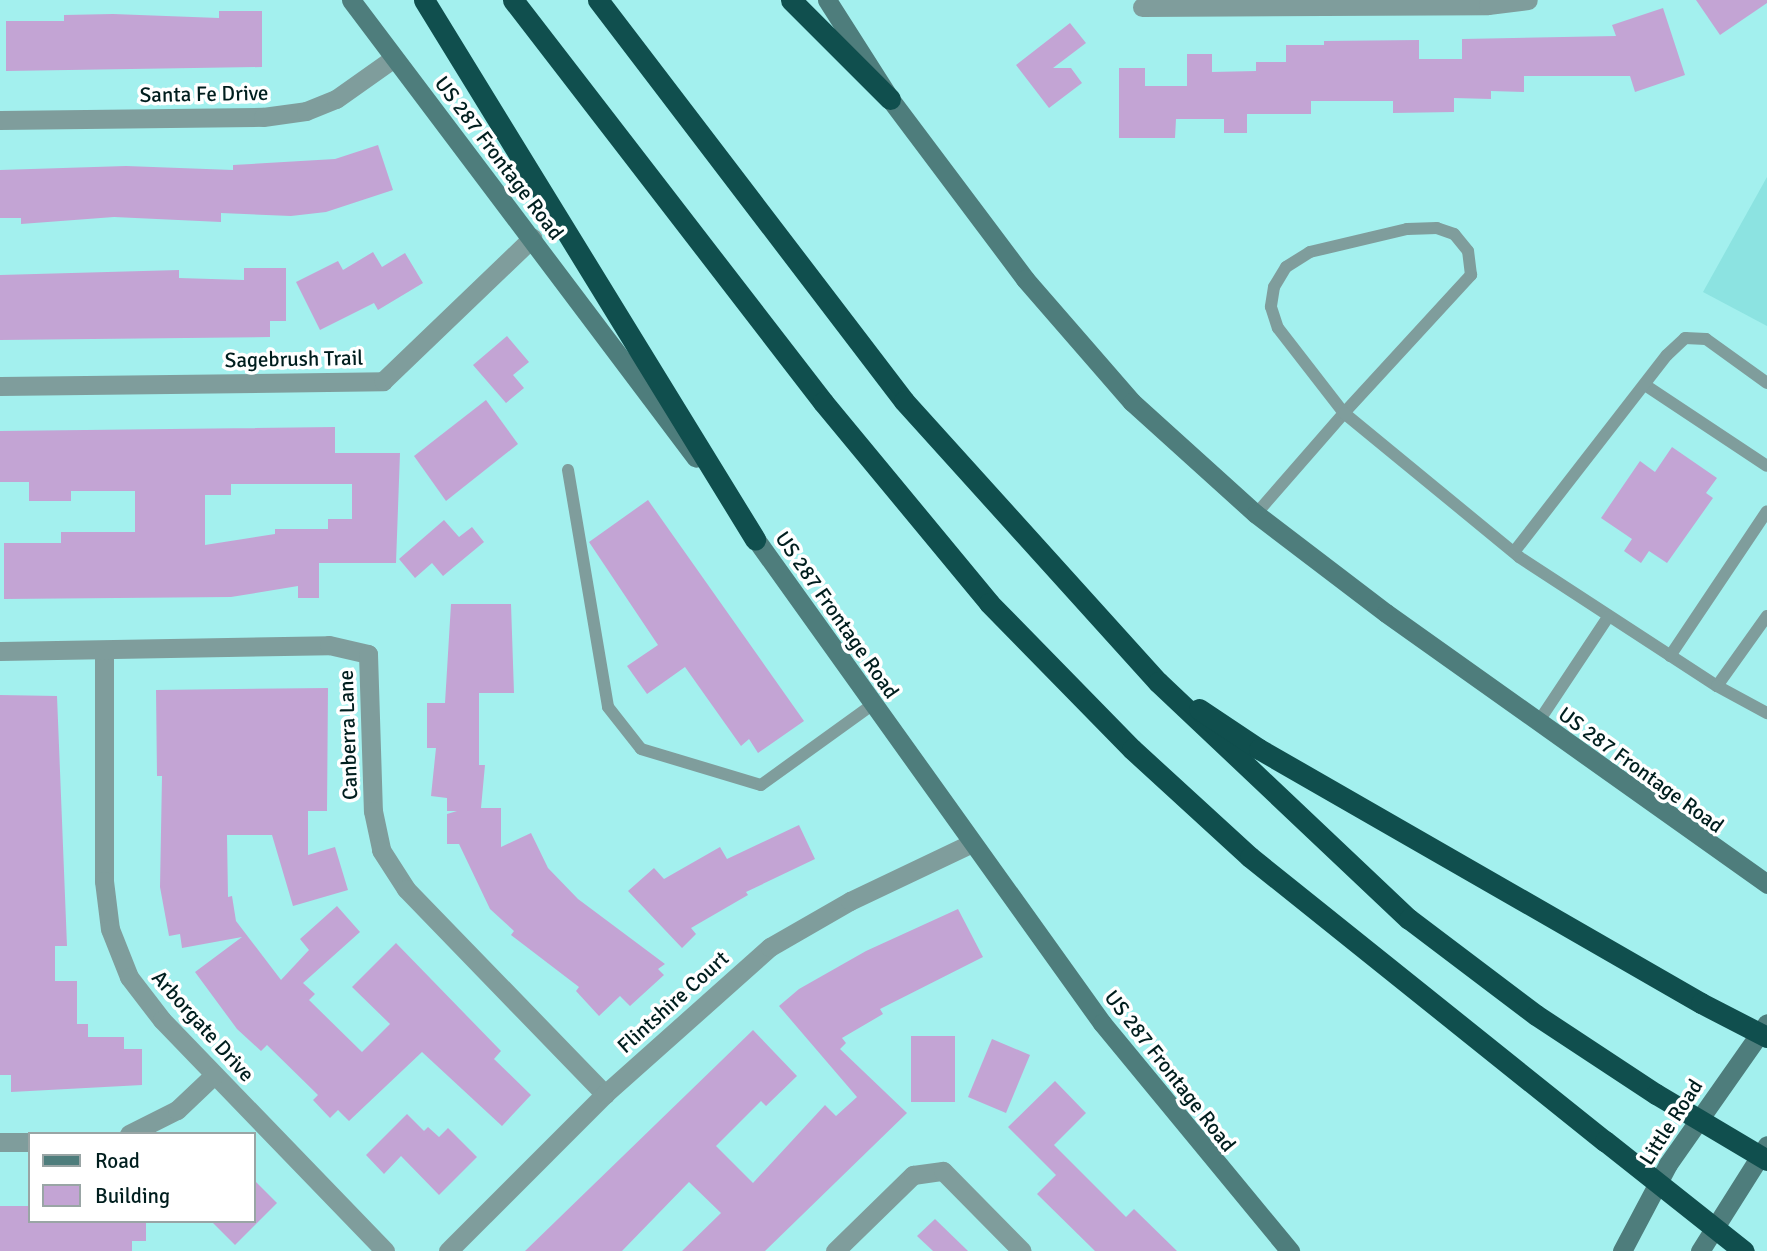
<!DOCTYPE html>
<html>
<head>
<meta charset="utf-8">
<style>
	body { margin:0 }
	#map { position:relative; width:1767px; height:1251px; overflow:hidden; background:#a3f0ee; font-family:Signika,sans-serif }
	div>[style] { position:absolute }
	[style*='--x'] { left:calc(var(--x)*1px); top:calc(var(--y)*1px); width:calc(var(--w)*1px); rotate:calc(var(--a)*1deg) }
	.built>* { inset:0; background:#8ce3e1 }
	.building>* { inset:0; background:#c3a4d4 }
	.service>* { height:12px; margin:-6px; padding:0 6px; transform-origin:6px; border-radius:6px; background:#7f9d9c }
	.minor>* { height:19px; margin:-9.5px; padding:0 9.5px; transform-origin:9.5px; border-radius:9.5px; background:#7f9d9c }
	.secondary>* { height:19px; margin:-9.5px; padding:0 9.5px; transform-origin:9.5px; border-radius:9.5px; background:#4e7d7c }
	.motorway>* { height:21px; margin:-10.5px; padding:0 10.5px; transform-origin:10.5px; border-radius:10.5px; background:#104f4e }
	.motorway-bridge>* { height:21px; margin:-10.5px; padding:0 10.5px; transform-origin:10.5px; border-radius:10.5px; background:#104f4e }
	span { translate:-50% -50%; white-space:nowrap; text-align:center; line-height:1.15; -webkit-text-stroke:7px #fff; paint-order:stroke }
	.street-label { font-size:21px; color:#001e1e }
	.legend { position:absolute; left:28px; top:1132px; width:228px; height:91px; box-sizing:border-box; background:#fff; border:2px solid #99a5a5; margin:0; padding:9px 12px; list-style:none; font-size:21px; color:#001e1e }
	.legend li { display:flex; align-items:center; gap:14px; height:35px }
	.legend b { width:35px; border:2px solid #99a5a5 }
</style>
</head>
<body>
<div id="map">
	<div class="built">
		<i style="clip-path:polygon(1767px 177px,1767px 326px,1703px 292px)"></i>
	</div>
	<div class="building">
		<i style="clip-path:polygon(1696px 0,1767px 0,1767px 3px,1720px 35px)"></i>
		<i style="clip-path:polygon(1663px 8px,1685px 75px,1635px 92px,1630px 76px,1524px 76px,1524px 92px,1491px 91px,1491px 99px,1454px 98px,1454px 112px,1393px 113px,1393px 101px,1311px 101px,1311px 114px,1247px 114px,1247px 133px,1224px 133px,1224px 119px,1176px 119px,1175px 138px,1119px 138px,1119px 68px,1145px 68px,1145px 86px,1187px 86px,1187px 54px,1212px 54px,1212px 72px,1256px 71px,1256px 62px,1286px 62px,1286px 45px,1324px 45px,1324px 41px,1419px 40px,1419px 59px,1462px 59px,1462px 39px,1616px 36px,1612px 25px)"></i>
		<i style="clip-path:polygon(219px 11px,262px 11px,262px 67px,6px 71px,6px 21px,64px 21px,64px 15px,113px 14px,219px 18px)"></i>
		<i style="clip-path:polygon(1070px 23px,1086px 43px,1053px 68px,1071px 68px,1082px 83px,1049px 108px,1016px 65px)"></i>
		<i style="clip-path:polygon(378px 145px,393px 190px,326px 212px,291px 216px,221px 213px,221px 222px,114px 217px,21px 224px,21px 218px,0 218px,0 170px,126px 166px,233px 170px,233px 165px,335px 159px)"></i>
		<i style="clip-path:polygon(373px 252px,382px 267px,405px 253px,423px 283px,378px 310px,374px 303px,320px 330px,296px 282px,338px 261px,343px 270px)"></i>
		<i style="clip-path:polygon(244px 268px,286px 268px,286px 321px,270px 321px,270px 337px,0 340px,0 275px,179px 270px,179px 278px,244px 280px)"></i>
		<i style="clip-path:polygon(507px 336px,529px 362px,513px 375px,524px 388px,506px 403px,473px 365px)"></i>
		<i style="clip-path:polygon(486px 400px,518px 444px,446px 501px,414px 456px)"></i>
		<i style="clip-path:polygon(evenodd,335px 427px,335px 453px,400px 453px,396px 563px,319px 563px,319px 598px,298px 598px,298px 586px,231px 597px,4px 599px,4px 543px,61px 543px,61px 532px,135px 532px,135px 491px,71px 491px,71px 501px,29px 501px,29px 482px,0 482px,0 431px,335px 427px,231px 484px,352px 484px,352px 519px,328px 519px,328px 529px,275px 529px,275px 534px,205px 545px,205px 495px,231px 495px,231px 484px)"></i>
		<i style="clip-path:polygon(1672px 447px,1717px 478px,1706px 493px,1713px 498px,1667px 563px,1649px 551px,1641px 563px,1624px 551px,1632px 539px,1601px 518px,1640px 461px,1655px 472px)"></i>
		<i style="clip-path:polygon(648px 500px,804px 721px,758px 753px,749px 739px,741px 746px,685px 667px,647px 694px,627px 666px,658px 645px,589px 542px)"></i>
		<i style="clip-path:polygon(444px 520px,459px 537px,472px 527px,484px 542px,443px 576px,432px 563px,415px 578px,399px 559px)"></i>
		<i style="clip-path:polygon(451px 604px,511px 604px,514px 693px,479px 693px,479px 765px,485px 765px,481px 808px,501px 808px,501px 847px,531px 833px,548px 868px,578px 899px,665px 964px,658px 969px,664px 975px,630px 1006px,620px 996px,599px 1016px,576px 991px,579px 987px,511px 935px,514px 931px,490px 909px,459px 844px,447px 844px,447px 814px,457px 811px,447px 811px,447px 798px,431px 796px,436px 748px,427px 748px,427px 703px,445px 703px)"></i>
		<i style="clip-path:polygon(328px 688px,327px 811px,308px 811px,308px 855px,335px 847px,348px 890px,293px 906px,272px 835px,227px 835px,228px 897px,232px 896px,236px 921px,281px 980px,309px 950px,300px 939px,337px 906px,360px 932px,303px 983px,315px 994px,309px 1000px,362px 1052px,390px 1024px,352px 987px,396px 943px,501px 1051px,494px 1059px,531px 1095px,502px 1126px,422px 1052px,349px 1121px,338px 1110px,330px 1118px,313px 1100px,318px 1095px,267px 1045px,261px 1051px,237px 1029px,195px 972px,242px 937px,182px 948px,180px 934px,169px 936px,160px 887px,162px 776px,157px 776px,156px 690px)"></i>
		<i style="clip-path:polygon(0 695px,57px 696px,67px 946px,55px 946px,55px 981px,77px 981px,77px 1024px,88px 1024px,88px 1037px,124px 1037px,124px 1049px,142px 1049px,142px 1085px,11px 1092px,11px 1075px,0 1075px)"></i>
		<i style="clip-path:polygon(799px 825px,815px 859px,746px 892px,748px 895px,691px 928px,696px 934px,682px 948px,628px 891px,654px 868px,664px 879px,720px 847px,727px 859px)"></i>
		<i style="clip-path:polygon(958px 909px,983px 957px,880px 1009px,883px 1014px,842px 1038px,846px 1043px,840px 1049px,907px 1113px,765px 1251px,682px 1251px,721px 1213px,689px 1182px,622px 1251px,525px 1251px,753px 1030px,797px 1076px,766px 1106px,761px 1101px,716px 1146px,753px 1183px,825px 1105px,836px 1116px,857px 1097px,779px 1006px,799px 989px,866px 951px)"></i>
		<i style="clip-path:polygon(911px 1036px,955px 1036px,955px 1102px,911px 1102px)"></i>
		<i style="clip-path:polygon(992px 1039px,1030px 1055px,1006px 1113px,968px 1097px)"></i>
		<i style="clip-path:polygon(1055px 1081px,1086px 1113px,1054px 1145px,1126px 1217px,1134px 1209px,1177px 1251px,1095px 1251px,1037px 1194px,1056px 1175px,1008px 1127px)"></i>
		<i style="clip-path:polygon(407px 1114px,424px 1131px,428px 1127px,439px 1137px,448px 1128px,477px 1157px,439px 1195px,401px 1156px,384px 1174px,366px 1155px)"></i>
		<i style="clip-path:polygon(254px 1180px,277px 1203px,235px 1245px,211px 1221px,254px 1221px)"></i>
		<i style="clip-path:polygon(0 1206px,30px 1206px,30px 1221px,146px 1221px,146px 1241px,132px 1241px,132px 1251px,0 1251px)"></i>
		<i style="clip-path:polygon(935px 1219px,968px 1251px,933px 1251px,917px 1236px)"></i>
	</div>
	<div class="service">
		<i style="--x:1645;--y:385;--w:146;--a:33.6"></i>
		<i style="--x:568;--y:470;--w:240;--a:80.4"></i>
		<i style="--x:608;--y:707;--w:53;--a:51.8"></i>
		<i style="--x:641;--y:749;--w:125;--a:16.7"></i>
		<i style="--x:761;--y:785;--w:137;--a:-35.8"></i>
		<i style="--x:1256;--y:514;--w:134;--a:-48.9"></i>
		<i style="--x:1344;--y:413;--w:188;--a:-47.4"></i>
		<i style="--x:1471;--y:275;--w:24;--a:-97"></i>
		<i style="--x:1468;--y:251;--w:22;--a:-129"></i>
		<i style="--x:1454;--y:234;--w:18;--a:-161"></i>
		<i style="--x:1437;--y:228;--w:30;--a:178"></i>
		<i style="--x:1407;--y:229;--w:100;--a:166.7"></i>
		<i style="--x:1310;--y:252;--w:28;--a:148"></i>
		<i style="--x:1286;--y:267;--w:23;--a:121"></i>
		<i style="--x:1274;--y:287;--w:20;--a:99"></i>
		<i style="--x:1271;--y:307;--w:22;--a:72"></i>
		<i style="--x:1278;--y:328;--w:108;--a:52.2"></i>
		<i style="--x:1344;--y:413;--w:227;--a:39.4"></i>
		<i style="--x:1519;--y:557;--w:236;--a:33.1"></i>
		<i style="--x:1717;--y:686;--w:86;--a:-54.5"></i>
		<i style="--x:1514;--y:552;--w:249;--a:-52.2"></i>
		<i style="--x:1667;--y:355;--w:25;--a:-43"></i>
		<i style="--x:1685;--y:338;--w:21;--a:3"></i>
		<i style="--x:1706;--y:339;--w:75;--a:35.8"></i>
		<i style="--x:1670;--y:656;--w:174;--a:-56.2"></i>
		<i style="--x:1717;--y:686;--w:57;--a:28.4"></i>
		<i style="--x:1537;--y:724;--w:128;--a:-56.4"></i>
	</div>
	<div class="minor">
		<i style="--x:1142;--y:7;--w:346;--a:-0.3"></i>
		<i style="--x:1488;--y:5;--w:40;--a:-7.1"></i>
		<i style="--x:0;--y:120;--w:263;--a:-0.7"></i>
		<i style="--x:263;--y:117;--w:43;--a:-7.9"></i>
		<i style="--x:306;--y:111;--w:32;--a:-22"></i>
		<i style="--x:336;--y:99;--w:71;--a:-35.3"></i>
		<i style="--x:0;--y:386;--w:383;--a:-0.7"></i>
		<i style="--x:383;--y:381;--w:207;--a:-43.8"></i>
		<i style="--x:104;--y:650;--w:231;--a:90"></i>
		<i style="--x:104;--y:881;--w:48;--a:82.9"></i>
		<i style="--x:110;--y:929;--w:52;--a:68.4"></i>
		<i style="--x:129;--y:977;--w:54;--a:52.5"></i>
		<i style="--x:162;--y:1020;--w:321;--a:46"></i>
		<i style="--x:0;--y:651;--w:329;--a:-1"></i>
		<i style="--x:329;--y:645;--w:40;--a:13"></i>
		<i style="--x:368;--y:654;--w:157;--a:88.2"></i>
		<i style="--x:373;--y:811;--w:40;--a:78"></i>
		<i style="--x:381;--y:850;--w:46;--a:57.3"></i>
		<i style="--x:406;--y:889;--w:286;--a:45.9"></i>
		<i style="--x:129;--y:1134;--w:54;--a:-26.6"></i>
		<i style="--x:177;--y:1110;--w:51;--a:-43.4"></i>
		<i style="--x:0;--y:1142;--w:30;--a:0"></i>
		<i style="--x:448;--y:1251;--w:222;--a:-45"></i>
		<i style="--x:605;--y:1094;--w:221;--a:-41.7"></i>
		<i style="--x:770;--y:947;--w:92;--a:-29.9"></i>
		<i style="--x:850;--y:901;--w:133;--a:-25.4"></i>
		<i style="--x:835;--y:1251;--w:109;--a:-44.3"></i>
		<i style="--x:913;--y:1175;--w:30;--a:-8"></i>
		<i style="--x:943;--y:1171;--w:112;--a:45.4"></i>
	</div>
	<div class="secondary">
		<i style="--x:351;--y:0;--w:573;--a:53.01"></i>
		<i style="--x:827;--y:0;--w:117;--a:57.5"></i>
		<i style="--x:890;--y:99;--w:225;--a:53.1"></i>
		<i style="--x:1025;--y:279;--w:163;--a:49"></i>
		<i style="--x:1132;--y:402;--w:167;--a:42.1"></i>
		<i style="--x:1256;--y:514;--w:163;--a:37.3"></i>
		<i style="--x:1386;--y:613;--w:468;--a:35.4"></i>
		<i style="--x:747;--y:527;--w:610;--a:54.41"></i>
		<i style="--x:1102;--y:1023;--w:296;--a:50.5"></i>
		<i style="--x:1622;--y:1251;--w:98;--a:-62.1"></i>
		<i style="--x:1668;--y:1164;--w:172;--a:-54.9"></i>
		<i style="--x:1700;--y:1251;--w:125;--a:-57.7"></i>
	</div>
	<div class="motorway">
		<i style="--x:424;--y:0;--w:633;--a:58.45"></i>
		<i style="--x:513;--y:0;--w:508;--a:52.36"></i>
		<i style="--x:823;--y:402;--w:261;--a:50.4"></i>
		<i style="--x:989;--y:603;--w:204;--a:45.6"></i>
		<i style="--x:1132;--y:749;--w:160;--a:42.5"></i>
		<i style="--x:1250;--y:857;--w:455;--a:38.7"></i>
		<i style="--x:598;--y:0;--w:504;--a:52.65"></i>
		<i style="--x:904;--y:401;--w:379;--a:47.9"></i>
		<i style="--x:1158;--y:682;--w:345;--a:43.4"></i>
		<i style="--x:1409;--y:919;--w:159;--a:37.1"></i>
		<i style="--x:1536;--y:1015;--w:144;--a:33.4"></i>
		<i style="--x:791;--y:0;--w:140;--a:45"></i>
		<i style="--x:1199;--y:709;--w:72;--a:33.7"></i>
		<i style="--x:1259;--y:749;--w:510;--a:29.88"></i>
	</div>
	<div class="motorway-bridge">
		<i style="--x:1701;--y:1003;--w:74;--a:27.3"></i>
		<i style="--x:1656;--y:1094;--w:129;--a:30.7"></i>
		<i style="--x:1605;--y:1141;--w:177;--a:38.4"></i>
	</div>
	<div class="street-label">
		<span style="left:204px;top:94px;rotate:-1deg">Santa Fe Drive</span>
		<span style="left:499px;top:158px;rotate:53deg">US 287 Frontage Road</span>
		<span style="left:294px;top:359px;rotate:-1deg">Sagebrush Trail</span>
		<span style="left:837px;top:615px;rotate:55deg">US 287 Frontage Road</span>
		<span style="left:348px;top:735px;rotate:-92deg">Canberra Lane</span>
		<span style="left:1641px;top:770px;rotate:36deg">US 287 Frontage Road</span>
		<span style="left:673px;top:1002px;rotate:-42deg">Flintshire Court</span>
		<span style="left:203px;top:1026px;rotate:48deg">Arborgate Drive</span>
		<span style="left:1170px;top:1071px;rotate:52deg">US 287 Frontage Road</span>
		<span style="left:1671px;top:1122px;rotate:-57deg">Little Road</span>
	</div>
	<ul class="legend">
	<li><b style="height:9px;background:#4e7d7c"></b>Road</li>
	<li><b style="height:19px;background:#c3a4d4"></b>Building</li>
	</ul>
</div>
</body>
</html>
